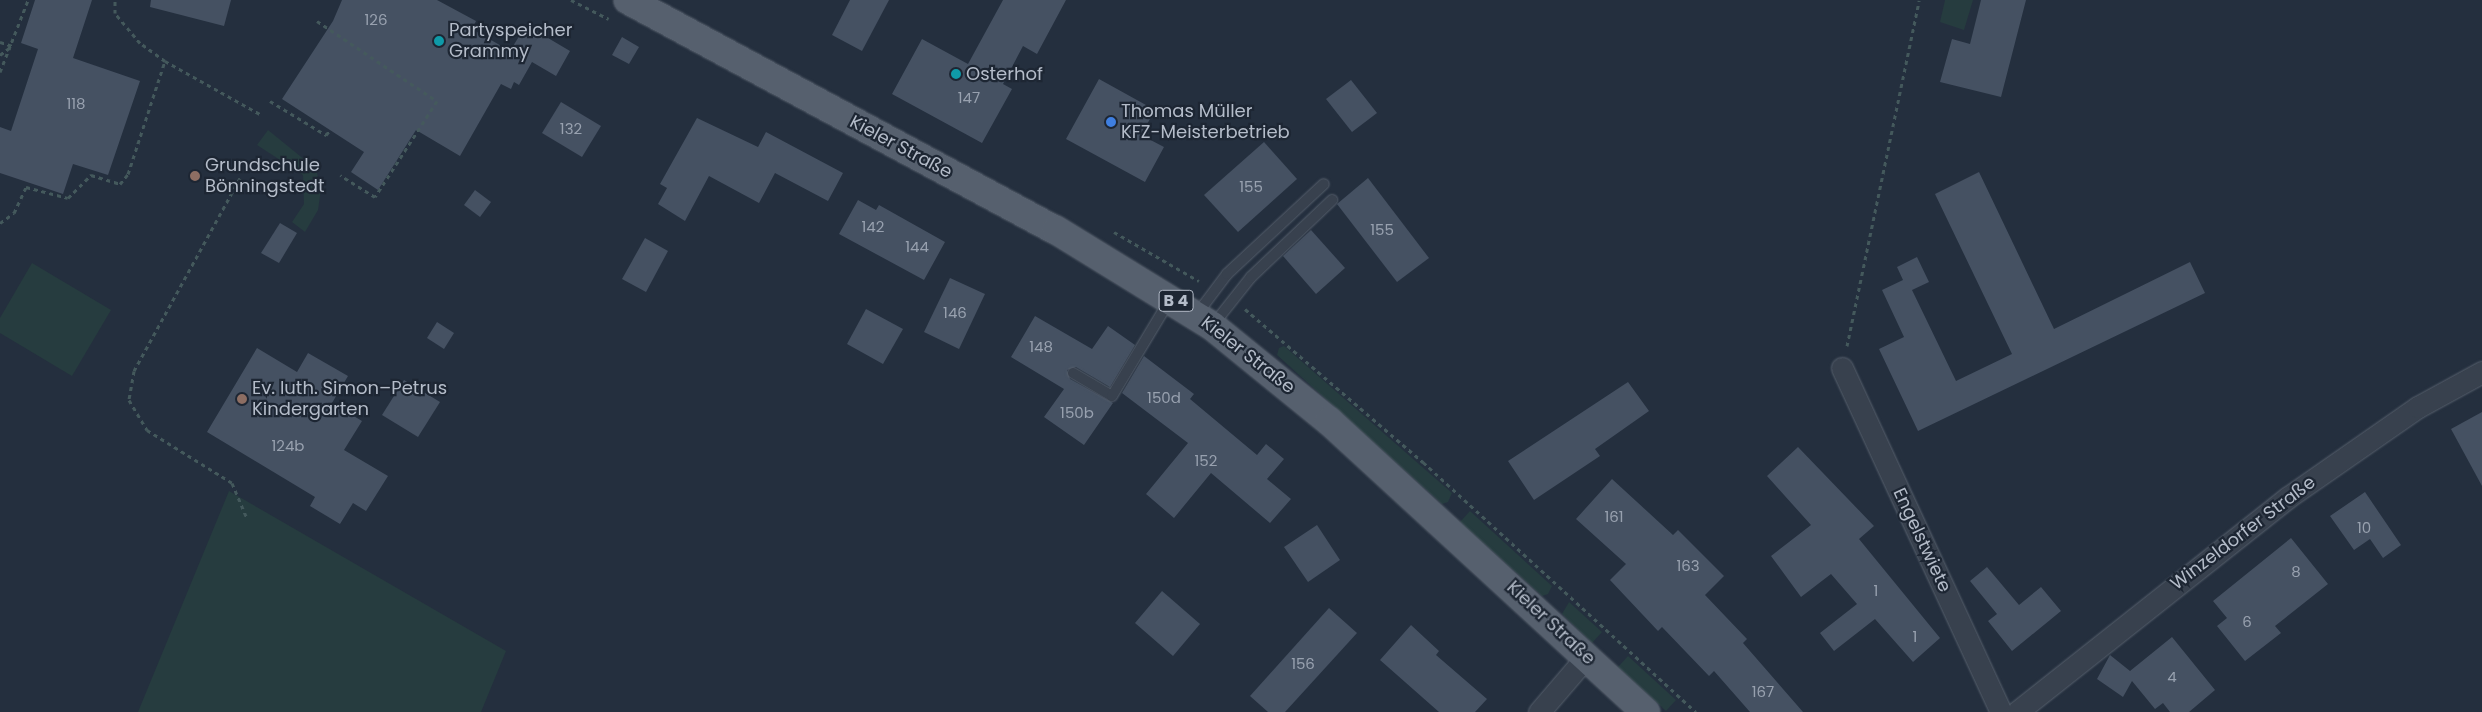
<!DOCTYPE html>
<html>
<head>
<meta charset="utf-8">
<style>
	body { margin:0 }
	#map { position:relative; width:2482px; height:712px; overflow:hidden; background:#242f3e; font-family:Poppins,sans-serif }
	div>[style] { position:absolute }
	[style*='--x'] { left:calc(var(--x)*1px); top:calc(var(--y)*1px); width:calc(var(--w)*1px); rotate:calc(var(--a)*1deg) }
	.green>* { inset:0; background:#263c3f }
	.building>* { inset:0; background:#455162 }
	.path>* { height:3px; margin-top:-1.5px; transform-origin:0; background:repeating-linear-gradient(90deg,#44595c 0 4px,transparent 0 8px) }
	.roads { filter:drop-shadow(0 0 1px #565f6c) drop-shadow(0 0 1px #565f6c) }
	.lane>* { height:10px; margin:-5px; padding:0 5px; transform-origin:5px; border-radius:5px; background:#38414e }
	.street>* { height:21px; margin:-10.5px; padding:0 10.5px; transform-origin:10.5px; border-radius:10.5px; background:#38414e }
	.primary>* { height:28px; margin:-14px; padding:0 14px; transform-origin:14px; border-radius:14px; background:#56606e }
	.dots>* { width:14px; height:14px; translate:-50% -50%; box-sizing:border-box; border:2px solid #1d2633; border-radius:50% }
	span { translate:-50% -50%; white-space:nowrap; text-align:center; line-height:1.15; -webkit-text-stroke:4.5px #1d2633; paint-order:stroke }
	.number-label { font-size:15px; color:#98a1af }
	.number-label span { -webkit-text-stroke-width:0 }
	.shield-label span { padding:1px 4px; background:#1d2633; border:1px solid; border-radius:4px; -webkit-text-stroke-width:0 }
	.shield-label { font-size:16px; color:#b4bcc9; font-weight:700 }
	.poi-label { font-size:18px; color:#b4bcc9 }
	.left { translate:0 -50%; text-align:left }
	.street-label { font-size:18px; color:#b4bcc9 }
</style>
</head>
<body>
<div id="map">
	<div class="green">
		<i style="clip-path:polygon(1945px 0,1973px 0,1964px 30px,1940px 22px)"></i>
		<i style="clip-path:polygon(268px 130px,316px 169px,321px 189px,318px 210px,305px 232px,292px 222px,304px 204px,303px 175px,257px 145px)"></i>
		<i style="clip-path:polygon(32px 263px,111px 310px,72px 376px,0 333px,0 318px)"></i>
		<i style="clip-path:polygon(1284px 346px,1452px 493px,1448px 502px,1442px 504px,1277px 355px,1279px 348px)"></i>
		<i style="clip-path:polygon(229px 491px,506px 651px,481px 712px,138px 712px)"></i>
		<i style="clip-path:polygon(1470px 511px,1552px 586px,1548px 594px,1542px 596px,1460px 522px)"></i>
		<i style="clip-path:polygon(1569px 602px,1602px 632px,1592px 643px,1562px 614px)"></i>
		<i style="clip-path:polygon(1628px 656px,1676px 700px,1666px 711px,1618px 667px)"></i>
	</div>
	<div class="building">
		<i style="clip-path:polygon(35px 0,92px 0,73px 58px,140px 81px,108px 175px,73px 164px,63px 194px,0 173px,0 127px,11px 131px,38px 49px,21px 43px)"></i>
		<i style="clip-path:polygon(151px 0,231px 0,224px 26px,150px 7px)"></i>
		<i style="clip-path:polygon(342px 0,437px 0,476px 21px,472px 29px,510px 51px,526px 25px,570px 51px,556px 76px,532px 62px,519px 85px,514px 82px,511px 89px,501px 84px,460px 156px,416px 130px,378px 190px,351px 172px,364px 152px,282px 99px,333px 21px)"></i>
		<i style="clip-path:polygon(850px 0,889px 0,862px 51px,832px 35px)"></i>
		<i style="clip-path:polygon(1003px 0,1066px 0,1037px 54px,1023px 46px,1003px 84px,1012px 89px,982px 143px,892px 94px,922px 39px,968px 64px)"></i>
		<i style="clip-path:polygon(1981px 0,2026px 0,2001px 97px,1940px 82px,1952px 39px,1970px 44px)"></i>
		<i style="clip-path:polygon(622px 37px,639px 47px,629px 64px,612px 55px)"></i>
		<i style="clip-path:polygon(1099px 79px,1155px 110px,1141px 135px,1164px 147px,1145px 182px,1066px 139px)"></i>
		<i style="clip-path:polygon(1351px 80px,1377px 113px,1352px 132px,1326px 99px)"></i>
		<i style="clip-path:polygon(561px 102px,601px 126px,582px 157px,542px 133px)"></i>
		<i style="clip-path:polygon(697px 118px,758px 147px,766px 132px,843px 173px,828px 201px,775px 173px,759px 203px,709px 176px,685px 221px,658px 204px,667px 188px,660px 184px)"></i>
		<i style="clip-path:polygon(1264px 142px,1297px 179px,1238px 232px,1204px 195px)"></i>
		<i style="clip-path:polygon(1979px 172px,2054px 329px,2190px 262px,2205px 293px,1918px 431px,1879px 349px,1904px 337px,1882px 290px,1903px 280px,1897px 267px,1917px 257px,1929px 282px,1912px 290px,1956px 381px,2012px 354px,1935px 194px)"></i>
		<i style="clip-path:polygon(1368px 178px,1429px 258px,1397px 282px,1337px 204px)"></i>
		<i style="clip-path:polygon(475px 190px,491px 202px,480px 217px,464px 205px)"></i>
		<i style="clip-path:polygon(858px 200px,876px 210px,879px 205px,945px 242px,924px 280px,839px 234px)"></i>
		<i style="clip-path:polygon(280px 223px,297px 233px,279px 263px,261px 253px)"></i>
		<i style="clip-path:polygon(1311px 230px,1345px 268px,1316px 294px,1283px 256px)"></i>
		<i style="clip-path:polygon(645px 238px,668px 251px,646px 292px,622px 279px)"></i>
		<i style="clip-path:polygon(950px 278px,985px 294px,959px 349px,924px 332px)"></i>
		<i style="clip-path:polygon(866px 309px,903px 329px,883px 364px,847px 344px)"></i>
		<i style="clip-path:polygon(1035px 316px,1092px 349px,1108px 326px,1135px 345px,1110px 387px,1076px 367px,1067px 370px,1070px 379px,1113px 403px,1084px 445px,1044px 417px,1064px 389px,1011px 357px)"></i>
		<i style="clip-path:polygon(437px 322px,454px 333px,444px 349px,427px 338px)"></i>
		<i style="clip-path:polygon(257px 348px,297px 372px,308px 353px,348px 376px,332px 403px,362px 421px,344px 450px,388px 476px,366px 511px,353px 503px,340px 524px,310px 506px,315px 497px,207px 432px)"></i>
		<i style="clip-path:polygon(1144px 356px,1194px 394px,1190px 399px,1257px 455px,1266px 444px,1284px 459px,1267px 479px,1291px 499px,1270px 523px,1211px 473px,1174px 518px,1146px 494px,1188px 443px,1122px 393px)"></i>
		<i style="clip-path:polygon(404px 380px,440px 402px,418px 437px,382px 415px)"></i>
		<i style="clip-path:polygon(1628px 382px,1649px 411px,1595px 449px,1600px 456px,1534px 500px,1508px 461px)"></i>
		<i style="clip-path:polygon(2482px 412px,2482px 486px,2451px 429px)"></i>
		<i style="clip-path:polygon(1798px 447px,1874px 526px,1859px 539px,1940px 638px,1913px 662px,1875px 619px,1834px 651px,1820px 633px,1857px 604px,1831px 574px,1801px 597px,1771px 556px,1811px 525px,1767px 476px)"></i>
		<i style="clip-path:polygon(1612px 479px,1673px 535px,1678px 530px,1724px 576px,1705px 595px,1747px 639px,1743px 643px,1803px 712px,1750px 712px,1714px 671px,1709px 676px,1662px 627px,1658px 631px,1610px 580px,1626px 564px,1576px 519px)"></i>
		<i style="clip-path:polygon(2365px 492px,2401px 545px,2383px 558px,2370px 539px,2354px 550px,2330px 516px)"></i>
		<i style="clip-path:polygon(1317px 525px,1340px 560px,1308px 582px,1284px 547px)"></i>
		<i style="clip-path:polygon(2291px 538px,2328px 584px,2275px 626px,2281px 633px,2245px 661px,2217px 626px,2227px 618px,2213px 601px)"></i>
		<i style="clip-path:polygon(1987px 567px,2019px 605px,2041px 587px,2061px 611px,2012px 651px,1988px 621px,1997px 614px,1970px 581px)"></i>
		<i style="clip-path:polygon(1162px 591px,1200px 624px,1173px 656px,1135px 623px)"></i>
		<i style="clip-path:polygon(1329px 608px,1357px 633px,1285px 712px,1268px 712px,1250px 696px)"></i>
		<i style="clip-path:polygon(1411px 625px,1439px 651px,1436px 655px,1487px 699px,1475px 712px,1439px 712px,1380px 660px)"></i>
		<i style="clip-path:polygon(2172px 637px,2215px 690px,2189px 712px,2170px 712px,2163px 703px,2155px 709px,2132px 681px,2123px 697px,2097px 679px,2110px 655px,2130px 671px)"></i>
	</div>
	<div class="path">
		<i style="--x:571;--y:0;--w:42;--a:26.6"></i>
		<i style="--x:317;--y:21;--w:144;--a:33.7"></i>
		<i style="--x:437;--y:101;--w:114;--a:122.9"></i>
		<i style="--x:375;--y:197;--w:41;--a:-147.8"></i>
		<i style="--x:0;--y:42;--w:13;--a:18"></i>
		<i style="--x:0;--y:55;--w:15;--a:-37"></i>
		<i style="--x:165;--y:61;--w:109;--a:29.2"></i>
		<i style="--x:0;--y:72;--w:77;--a:-68.7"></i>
		<i style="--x:270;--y:101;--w:66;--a:31.3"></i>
		<i style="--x:326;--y:135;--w:6;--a:-51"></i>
		<i style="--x:240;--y:178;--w:220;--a:118.8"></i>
		<i style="--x:134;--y:371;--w:29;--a:100"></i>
		<i style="--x:129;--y:400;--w:35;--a:59"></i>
		<i style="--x:147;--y:430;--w:100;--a:31.9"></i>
		<i style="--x:232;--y:483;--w:38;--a:67"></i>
		<i style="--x:0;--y:223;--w:17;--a:-36"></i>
		<i style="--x:14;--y:213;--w:29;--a:-65"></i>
		<i style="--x:26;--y:187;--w:43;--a:14.7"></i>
		<i style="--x:68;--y:198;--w:33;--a:-45"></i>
		<i style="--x:91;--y:175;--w:30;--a:17"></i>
		<i style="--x:120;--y:184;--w:13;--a:-51"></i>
		<i style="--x:128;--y:174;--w:119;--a:-71.9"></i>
		<i style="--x:165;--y:61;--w:31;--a:-144"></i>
		<i style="--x:140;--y:43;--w:39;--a:-130"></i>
		<i style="--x:115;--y:13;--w:13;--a:-90"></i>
		<i style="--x:1114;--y:232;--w:98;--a:30"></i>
		<i style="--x:1245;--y:309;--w:235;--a:40.7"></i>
		<i style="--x:1423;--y:462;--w:370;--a:42.5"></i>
		<i style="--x:1847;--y:346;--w:353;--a:-78.2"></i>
	</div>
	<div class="roads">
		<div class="lane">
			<i style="--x:1197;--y:314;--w:50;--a:-53.1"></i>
			<i style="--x:1227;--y:274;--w:132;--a:-42.9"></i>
			<i style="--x:1213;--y:325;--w:61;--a:-51.6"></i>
			<i style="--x:1251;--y:277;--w:112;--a:-43.5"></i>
			<i style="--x:1073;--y:373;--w:45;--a:30.5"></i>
			<i style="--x:1112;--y:396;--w:111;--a:-59"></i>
		</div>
		<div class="street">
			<i style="--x:1842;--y:368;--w:379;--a:65.2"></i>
			<i style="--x:1539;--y:712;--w:74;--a:-49.4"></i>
			<i style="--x:2017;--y:712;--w:345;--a:-38.4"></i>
			<i style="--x:2287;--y:498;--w:160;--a:-34.8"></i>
			<i style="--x:2418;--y:407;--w:73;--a:-28.7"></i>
		</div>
		<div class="primary">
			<i style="--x:628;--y:0;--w:486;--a:28.3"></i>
			<i style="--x:1056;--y:230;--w:183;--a:31.6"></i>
			<i style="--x:1212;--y:326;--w:151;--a:39.1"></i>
			<i style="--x:1329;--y:421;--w:430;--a:42.6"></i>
		</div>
	</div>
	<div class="dots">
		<i style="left:439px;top:41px;background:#0f9aa8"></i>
		<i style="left:956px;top:74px;background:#0f9aa8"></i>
		<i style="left:1111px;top:122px;background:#3f7fe0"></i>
		<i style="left:195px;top:176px;background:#8d6e63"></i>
		<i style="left:242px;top:399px;background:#8d6e63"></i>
	</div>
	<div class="number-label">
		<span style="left:376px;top:20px">126</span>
		<span style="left:969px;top:98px">147</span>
		<span style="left:76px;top:104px">118</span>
		<span style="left:571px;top:129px">132</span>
		<span style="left:1251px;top:187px">155</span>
		<span style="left:873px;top:227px">142</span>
		<span style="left:1382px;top:230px">155</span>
		<span style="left:917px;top:247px">144</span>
		<span style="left:955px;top:313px">146</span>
		<span style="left:1041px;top:347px">148</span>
		<span style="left:1164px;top:398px">150d</span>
		<span style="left:1077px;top:413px">150b</span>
		<span style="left:288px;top:446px">124b</span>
		<span style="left:1206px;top:461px">152</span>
		<span style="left:1614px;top:517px">161</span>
		<span style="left:2364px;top:528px">10</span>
		<span style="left:1688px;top:566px">163</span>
		<span style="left:2296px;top:572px">8</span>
		<span style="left:1876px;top:591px">1</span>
		<span style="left:2247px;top:622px">6</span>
		<span style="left:1915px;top:637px">1</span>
		<span style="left:1303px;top:664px">156</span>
		<span style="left:2172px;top:677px">4</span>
		<span style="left:1763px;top:692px">167</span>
	</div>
	<div class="shield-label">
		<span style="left:1176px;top:301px">B 4</span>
	</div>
	<div class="poi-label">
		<span class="left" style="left:449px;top:41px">Partyspeicher<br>Grammy</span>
		<span class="left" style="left:966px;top:74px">Osterhof</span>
		<span class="left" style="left:1121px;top:122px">Thomas Müller<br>KFZ-Meisterbetrieb</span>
		<span class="left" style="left:205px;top:176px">Grundschule<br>Bönningstedt</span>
		<span class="left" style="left:252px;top:399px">Ev. luth. Simon–Petrus<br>Kindergarten</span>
	</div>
	<div class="street-label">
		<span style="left:901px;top:147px;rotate:28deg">Kieler Straße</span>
		<span style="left:1248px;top:355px;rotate:38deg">Kieler Straße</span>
		<span style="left:2243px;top:533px;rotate:-37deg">Winzeldorfer Straße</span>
		<span style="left:1922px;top:540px;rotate:65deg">Engelstwiete</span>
		<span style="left:1551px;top:623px;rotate:43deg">Kieler Straße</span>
	</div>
</div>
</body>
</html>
